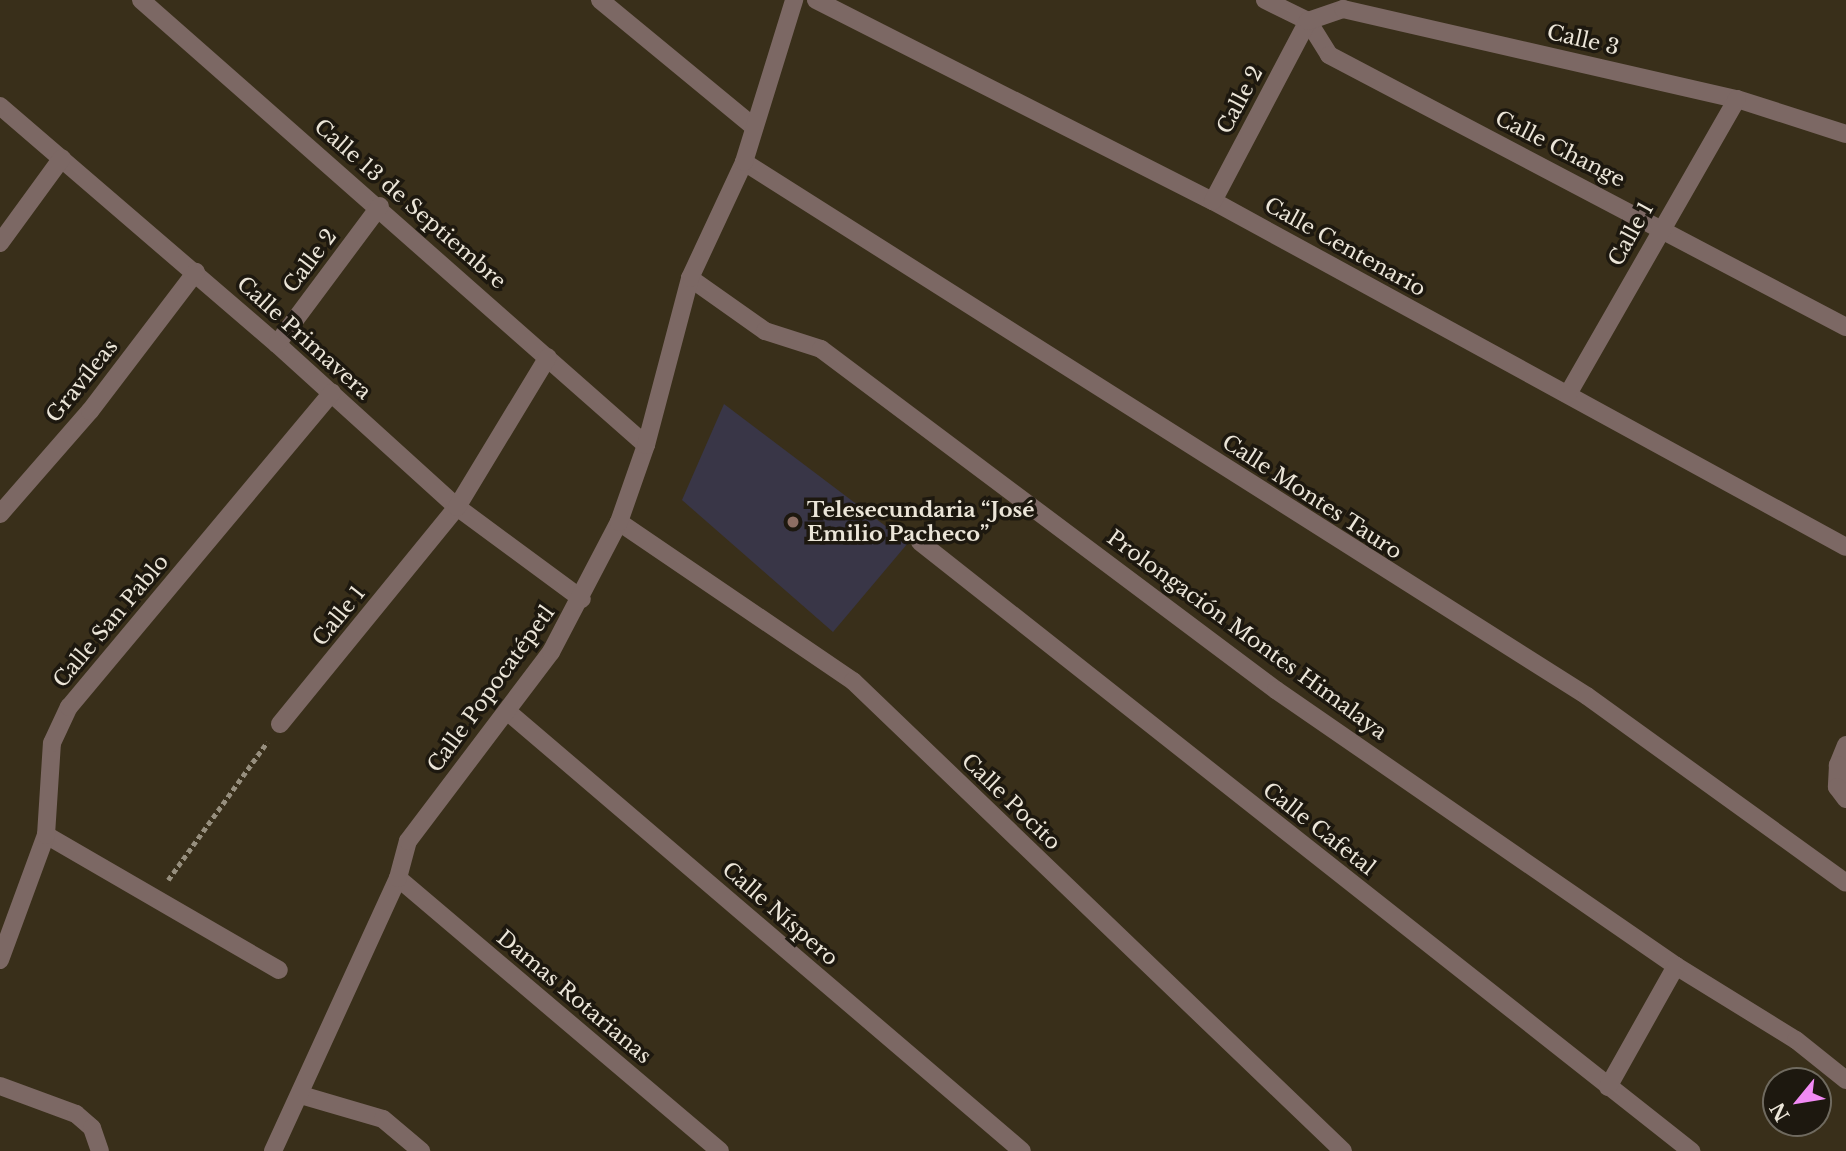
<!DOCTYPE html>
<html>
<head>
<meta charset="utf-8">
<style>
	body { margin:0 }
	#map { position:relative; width:1846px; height:1151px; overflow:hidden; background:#392f1a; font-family:"Libre Baskerville",serif }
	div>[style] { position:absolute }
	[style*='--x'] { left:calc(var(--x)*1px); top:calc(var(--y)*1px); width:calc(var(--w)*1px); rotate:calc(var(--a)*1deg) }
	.education>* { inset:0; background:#393647 }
	.path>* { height:4.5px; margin-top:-2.25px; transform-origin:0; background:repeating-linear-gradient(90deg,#978f7e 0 5px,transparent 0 8.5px) }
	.minor>* { height:18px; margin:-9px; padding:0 9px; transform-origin:9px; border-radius:9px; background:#7c6864 }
	.dots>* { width:19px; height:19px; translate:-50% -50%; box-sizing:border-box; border:4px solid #1d180f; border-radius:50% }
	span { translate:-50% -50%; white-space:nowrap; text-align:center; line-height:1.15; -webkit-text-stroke:7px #1d180f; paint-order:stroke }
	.street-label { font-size:21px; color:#ebe5d8 }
	.poi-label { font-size:21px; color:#ebe5d8; font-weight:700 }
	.left { translate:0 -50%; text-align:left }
	.north { position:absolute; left:1762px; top:1067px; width:70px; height:70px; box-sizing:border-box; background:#1d180f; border:2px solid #6f6a5f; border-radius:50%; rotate:240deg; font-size:19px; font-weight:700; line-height:28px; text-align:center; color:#ebe5d8 }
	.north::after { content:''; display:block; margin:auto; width:24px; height:32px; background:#f18af4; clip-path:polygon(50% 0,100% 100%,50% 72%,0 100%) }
</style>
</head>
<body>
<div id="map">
	<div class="education">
		<i style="clip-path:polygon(724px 404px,908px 543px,833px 632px,682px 500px)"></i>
	</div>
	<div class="path">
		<i style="--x:168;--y:880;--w:170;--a:-54.3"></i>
	</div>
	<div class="minor">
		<i style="--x:141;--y:0;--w:673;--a:41.39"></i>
		<i style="--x:600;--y:0;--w:200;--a:39.5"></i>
		<i style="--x:816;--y:0;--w:445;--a:26.9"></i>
		<i style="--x:1213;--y:201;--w:721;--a:28.66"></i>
		<i style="--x:1265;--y:0;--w:48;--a:26"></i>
		<i style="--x:1308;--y:21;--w:40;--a:58"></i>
		<i style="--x:1329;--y:55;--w:584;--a:27.75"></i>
		<i style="--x:0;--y:106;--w:365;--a:40.7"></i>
		<i style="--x:277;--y:344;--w:243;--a:42.2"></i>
		<i style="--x:457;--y:507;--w:155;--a:36.4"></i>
		<i style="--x:744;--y:162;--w:998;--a:32.35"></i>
		<i style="--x:1587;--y:696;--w:319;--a:35.8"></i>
		<i style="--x:1213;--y:201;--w:204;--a:-62.2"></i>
		<i style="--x:1308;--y:21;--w:37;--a:-19"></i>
		<i style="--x:1343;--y:9;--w:404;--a:12.9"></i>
		<i style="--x:1737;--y:99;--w:114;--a:17.8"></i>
		<i style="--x:0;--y:243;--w:105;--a:-53.9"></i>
		<i style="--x:690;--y:278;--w:92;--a:35.2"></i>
		<i style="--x:765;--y:331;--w:59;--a:17.8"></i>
		<i style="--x:821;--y:349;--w:569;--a:36.85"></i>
		<i style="--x:1276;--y:690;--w:486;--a:34.6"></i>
		<i style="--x:1676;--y:966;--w:141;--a:31.7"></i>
		<i style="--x:1796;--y:1040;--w:64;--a:38.7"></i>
		<i style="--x:277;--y:344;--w:172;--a:-53.3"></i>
		<i style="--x:1568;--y:394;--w:340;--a:-60.2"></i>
		<i style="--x:0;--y:514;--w:137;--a:-48.9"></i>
		<i style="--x:90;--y:411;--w:175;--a:-52.7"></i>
		<i style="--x:619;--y:522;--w:283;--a:34.2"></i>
		<i style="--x:853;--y:681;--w:679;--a:43.81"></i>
		<i style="--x:920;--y:542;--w:983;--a:38.3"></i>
		<i style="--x:507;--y:711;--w:677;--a:40.51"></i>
		<i style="--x:280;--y:724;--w:280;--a:-50.8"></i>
		<i style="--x:457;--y:507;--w:175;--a:-58.8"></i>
		<i style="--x:1846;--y:745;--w:22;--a:112"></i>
		<i style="--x:1838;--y:765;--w:22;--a:93"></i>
		<i style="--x:1837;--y:787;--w:15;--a:53"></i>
		<i style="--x:46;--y:835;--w:269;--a:30.1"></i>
		<i style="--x:398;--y:878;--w:422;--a:40.3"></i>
		<i style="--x:0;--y:960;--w:133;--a:-69.8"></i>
		<i style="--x:46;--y:835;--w:92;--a:-86.3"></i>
		<i style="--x:52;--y:743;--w:40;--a:-65"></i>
		<i style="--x:69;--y:707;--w:410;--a:-50.1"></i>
		<i style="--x:0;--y:1086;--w:81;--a:20.2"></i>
		<i style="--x:76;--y:1114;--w:21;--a:41"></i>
		<i style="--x:92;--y:1128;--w:24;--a:71"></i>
		<i style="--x:1608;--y:1087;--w:139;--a:-60.7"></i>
		<i style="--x:301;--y:1095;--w:85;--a:16.3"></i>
		<i style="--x:383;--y:1119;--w:50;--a:40.1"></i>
		<i style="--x:273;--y:1151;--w:300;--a:-65.4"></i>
		<i style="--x:398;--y:878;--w:38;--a:-75"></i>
		<i style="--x:408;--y:841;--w:237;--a:-52.9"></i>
		<i style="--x:551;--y:652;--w:147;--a:-62.4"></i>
		<i style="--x:619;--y:522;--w:82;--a:-70.7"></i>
		<i style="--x:646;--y:445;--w:173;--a:-75.2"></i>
		<i style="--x:690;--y:278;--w:128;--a:-65"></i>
		<i style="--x:744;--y:162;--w:170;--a:-72.8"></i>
	</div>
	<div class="dots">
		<i style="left:793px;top:522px;background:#8d6e63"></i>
	</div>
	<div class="street-label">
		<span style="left:1583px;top:40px;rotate:13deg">Calle 3</span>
		<span style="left:1240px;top:100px;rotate:-62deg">Calle 2</span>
		<span style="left:1560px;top:149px;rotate:27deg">Calle Change</span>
		<span style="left:410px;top:204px;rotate:41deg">Calle 13 de Septiembre</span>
		<span style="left:1631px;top:234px;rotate:-61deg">Calle 1</span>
		<span style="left:1345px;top:247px;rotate:29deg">Calle Centenario</span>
		<span style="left:310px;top:261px;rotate:-53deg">Calle 2</span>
		<span style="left:304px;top:338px;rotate:42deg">Calle Primavera</span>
		<span style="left:82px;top:381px;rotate:-51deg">Gravíleas</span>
		<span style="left:1312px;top:497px;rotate:33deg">Calle Montes Tauro</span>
		<span style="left:339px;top:616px;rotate:-51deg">Calle 1</span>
		<span style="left:111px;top:621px;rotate:-50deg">Calle San Pablo</span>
		<span style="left:1247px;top:635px;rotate:36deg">Prolongación Montes Himalaya</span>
		<span style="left:491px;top:689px;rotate:-54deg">Calle Popocatépetl</span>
		<span style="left:1011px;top:802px;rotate:44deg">Calle Pocito</span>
		<span style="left:1319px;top:829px;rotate:38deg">Calle Cafetal</span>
		<span style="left:780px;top:914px;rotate:41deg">Calle Níspero</span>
		<span style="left:574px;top:997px;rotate:40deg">Damas Rotarianas</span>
	</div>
	<div class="poi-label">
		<span class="left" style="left:807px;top:522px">Telesecundaria “José<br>Emilio Pacheco”</span>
	</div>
	<div class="north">N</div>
</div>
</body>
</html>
